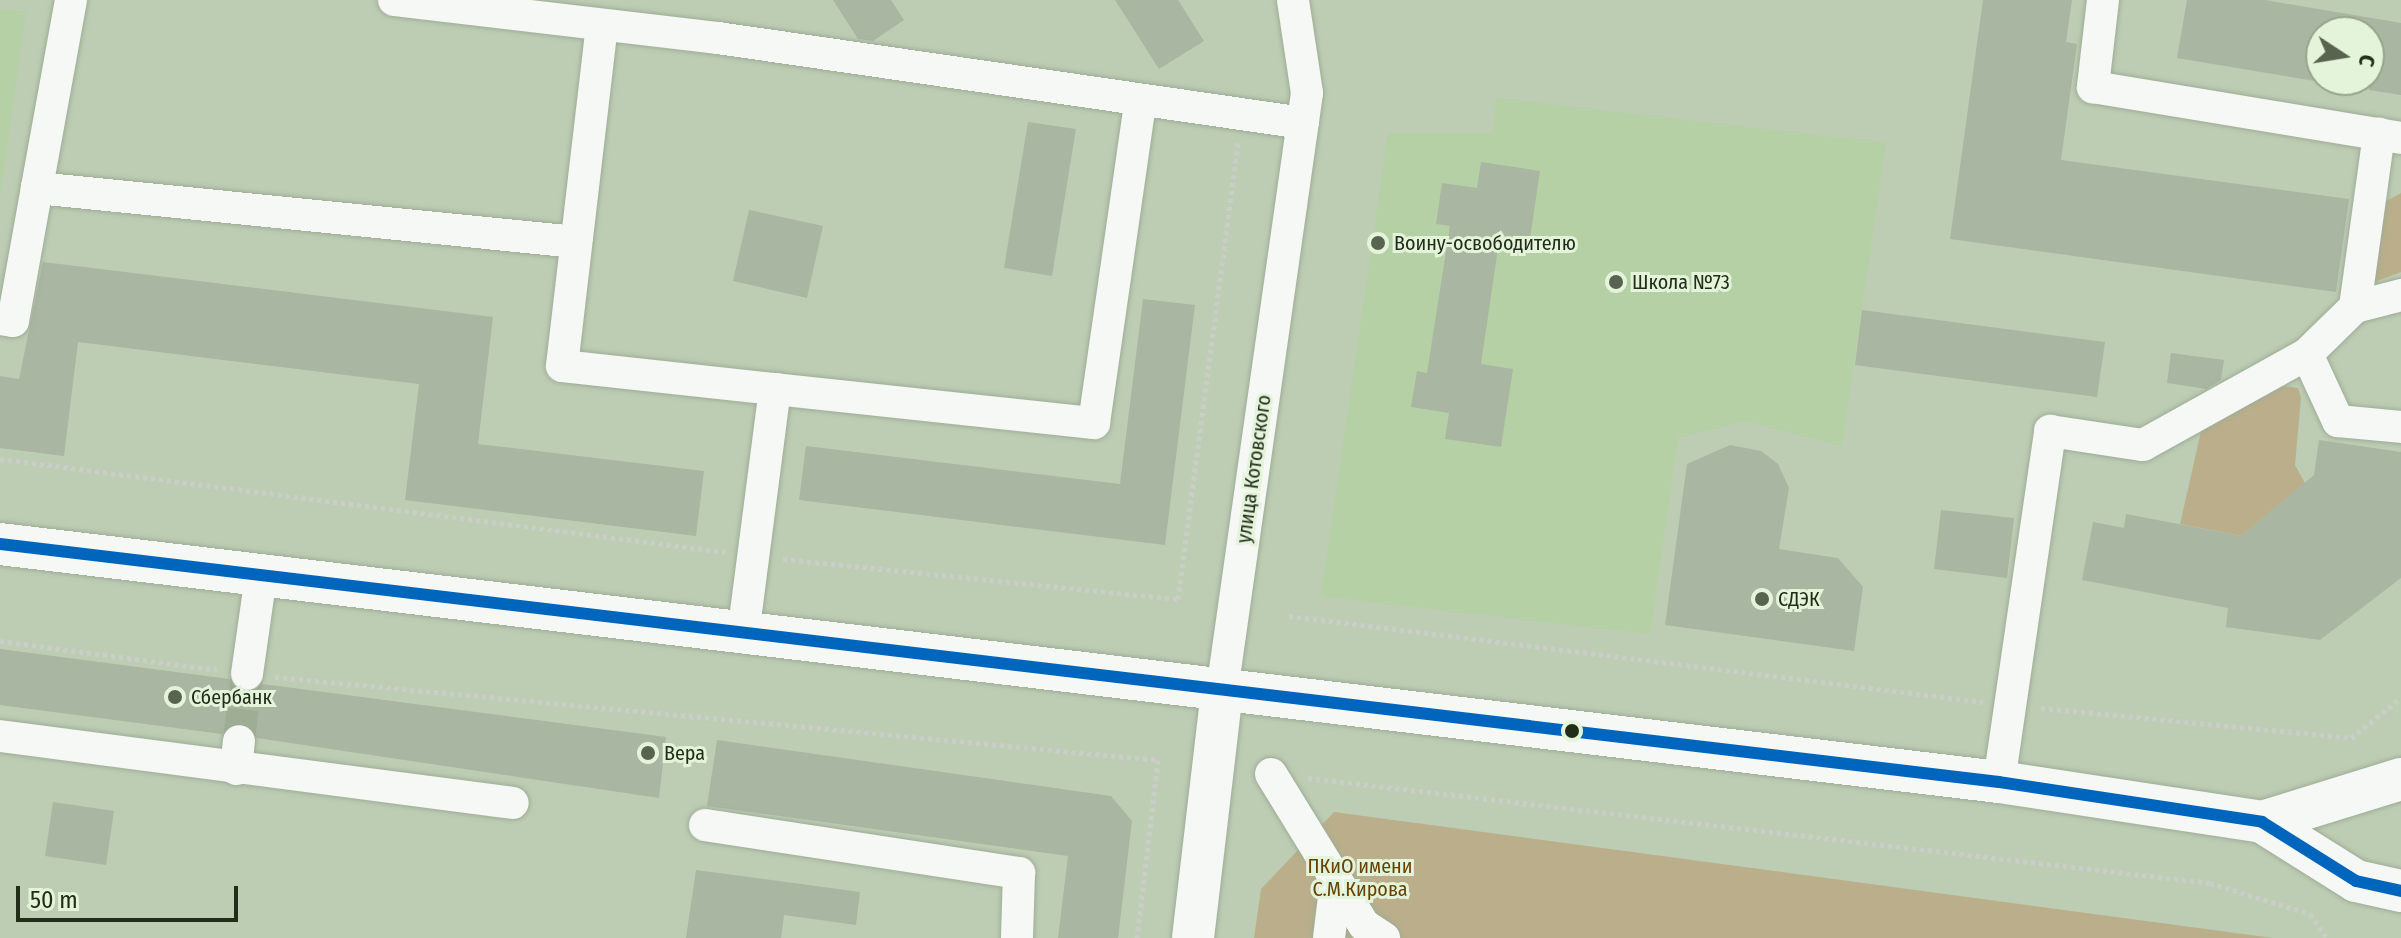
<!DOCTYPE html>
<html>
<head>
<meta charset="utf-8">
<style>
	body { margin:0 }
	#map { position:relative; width:2401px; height:938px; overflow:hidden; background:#bdcdb3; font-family:"Fira Sans Condensed",sans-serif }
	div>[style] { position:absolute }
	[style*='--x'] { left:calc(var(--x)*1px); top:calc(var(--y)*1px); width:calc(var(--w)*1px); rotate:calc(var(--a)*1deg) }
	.built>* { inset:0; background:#b6d0a6 }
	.green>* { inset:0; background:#baaf8a }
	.building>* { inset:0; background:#a9b6a1 }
	.minor-tunnel>* { height:32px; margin-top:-16px; transform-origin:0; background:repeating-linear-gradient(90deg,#9ead94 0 32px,transparent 0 48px) }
	.path>* { height:5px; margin-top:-2.5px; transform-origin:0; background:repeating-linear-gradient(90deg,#c9cec6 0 4px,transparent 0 8px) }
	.roads { filter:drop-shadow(0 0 2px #9fac97) drop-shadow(0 0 2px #9fac97) }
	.minor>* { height:32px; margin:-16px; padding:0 16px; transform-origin:16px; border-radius:16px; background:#f5f8f4 }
	.major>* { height:42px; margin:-21px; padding:0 21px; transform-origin:21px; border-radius:21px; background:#f5f8f4 }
	.bus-1>* { height:12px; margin:-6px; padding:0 6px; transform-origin:6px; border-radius:6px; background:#0065bd }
	.dots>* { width:22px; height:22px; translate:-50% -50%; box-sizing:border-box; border:4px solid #e4f4db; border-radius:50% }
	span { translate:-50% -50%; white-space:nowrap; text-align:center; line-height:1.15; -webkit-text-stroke:6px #e4f4db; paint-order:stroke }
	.poi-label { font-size:20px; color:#212c19 }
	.left { translate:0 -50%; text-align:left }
	.street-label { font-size:20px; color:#212c19 }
	.park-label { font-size:20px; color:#664200 }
	.north { position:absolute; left:2305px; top:16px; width:80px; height:80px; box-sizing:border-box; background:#e4f4db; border:2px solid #96a48d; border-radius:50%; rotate:102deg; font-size:22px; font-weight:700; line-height:32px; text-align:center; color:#212c19 }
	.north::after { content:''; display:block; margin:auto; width:28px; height:36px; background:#58644f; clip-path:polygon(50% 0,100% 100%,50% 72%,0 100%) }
	.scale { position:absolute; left:16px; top:886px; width:222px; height:36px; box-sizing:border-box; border:4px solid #212c19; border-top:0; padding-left:10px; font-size:24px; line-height:28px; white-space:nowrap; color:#212c19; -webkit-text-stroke:6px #e4f4db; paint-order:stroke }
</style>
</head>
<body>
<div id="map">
	<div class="built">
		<i style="clip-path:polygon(0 9px,26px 12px,0 198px)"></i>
		<i style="clip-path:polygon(1496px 98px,1886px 143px,1842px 446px,1747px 421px,1678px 437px,1650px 634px,1321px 596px,1388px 133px,1493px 133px)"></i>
	</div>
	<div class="green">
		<i style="clip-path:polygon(2401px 193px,2401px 272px,2374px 282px,2385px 202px)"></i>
		<i style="clip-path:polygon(2284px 386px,2298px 388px,2301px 398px,2295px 465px,2305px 483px,2241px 536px,2180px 524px,2202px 427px)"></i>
		<i style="clip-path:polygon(1334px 812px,2273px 938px,1254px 938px,1261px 889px)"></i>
	</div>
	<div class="building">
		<i style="clip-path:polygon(833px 0,891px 0,904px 20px,873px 41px,858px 39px)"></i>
		<i style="clip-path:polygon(1115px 0,1178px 0,1204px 41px,1159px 69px)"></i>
		<i style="clip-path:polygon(1983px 0,2072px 0,2066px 42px,2077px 44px,2061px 160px,2349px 199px,2336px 292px,1950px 239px)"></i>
		<i style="clip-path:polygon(2187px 0,2265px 0,2401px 23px,2401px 95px,2369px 90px,2369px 32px,2321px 32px,2321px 82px,2177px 58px)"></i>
		<i style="clip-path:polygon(1028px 122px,1076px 129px,1052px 276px,1004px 268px)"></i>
		<i style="clip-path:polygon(1481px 162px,1540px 171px,1528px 252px,1498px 248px,1481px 364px,1513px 369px,1501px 447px,1445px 439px,1449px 413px,1411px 407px,1417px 371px,1427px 373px,1450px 226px,1436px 224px,1442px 183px,1477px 188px)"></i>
		<i style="clip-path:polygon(749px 210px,823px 226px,807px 298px,733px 281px)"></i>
		<i style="clip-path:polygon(43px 262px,493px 317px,478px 444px,704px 471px,696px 536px,405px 500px,419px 384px,78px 342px,64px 456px,0 448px,0 376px,19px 379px)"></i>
		<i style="clip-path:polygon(1143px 299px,1195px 305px,1165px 545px,799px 500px,806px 446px,1120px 484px)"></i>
		<i style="clip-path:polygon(1862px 310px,2105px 342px,2097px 397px,1855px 365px)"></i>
		<i style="clip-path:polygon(2171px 353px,2224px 360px,2221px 380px,2206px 389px,2167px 383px)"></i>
		<i style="clip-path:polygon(2319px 440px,2401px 452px,2401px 578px,2320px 640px,2226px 627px,2228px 608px,2082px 580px,2093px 522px,2124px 528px,2126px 514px,2241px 536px,2314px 475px)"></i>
		<i style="clip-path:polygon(1730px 445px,1761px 451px,1778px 464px,1789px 488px,1779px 549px,1838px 558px,1863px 587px,1854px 651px,1665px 625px,1687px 464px)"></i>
		<i style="clip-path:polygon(1941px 510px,2014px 518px,2007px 578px,1934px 569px)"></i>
		<i style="clip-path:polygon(0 649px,229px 679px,245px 693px,263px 684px,666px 737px,659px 798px,257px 738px,242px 722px,222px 734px,0 705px)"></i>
		<i style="clip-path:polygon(717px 740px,1111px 796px,1132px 821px,1118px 938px,1058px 938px,1068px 856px,707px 806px)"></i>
		<i style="clip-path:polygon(53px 802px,114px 811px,106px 865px,45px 856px)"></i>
		<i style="clip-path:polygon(696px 870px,860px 892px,856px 925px,784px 915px,781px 938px,686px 938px)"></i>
	</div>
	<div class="minor-tunnel">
		<i style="--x:239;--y:741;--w:67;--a:-83.2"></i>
	</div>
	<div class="path">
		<i style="--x:0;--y:459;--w:731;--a:7.31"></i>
		<i style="--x:783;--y:559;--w:397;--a:5.8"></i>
		<i style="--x:1178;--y:599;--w:461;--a:-82.5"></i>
		<i style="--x:1289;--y:616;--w:699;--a:7.06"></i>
		<i style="--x:0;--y:641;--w:219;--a:7.6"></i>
		<i style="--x:275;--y:677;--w:887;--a:5.37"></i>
		<i style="--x:1158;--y:760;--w:179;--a:96.7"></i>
		<i style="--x:2041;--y:708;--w:311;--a:5.5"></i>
		<i style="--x:2351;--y:738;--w:64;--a:-38.7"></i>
		<i style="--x:1308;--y:778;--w:908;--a:6.64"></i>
		<i style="--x:2210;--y:883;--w:105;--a:17.2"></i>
		<i style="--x:2310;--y:914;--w:29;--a:55"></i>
	</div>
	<div class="roads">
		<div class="minor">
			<i style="--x:71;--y:0;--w:191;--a:100.3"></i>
			<i style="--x:37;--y:188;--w:542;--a:5.72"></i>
			<i style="--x:394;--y:0;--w:326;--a:6.7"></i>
			<i style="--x:718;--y:38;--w:591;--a:8.27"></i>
			<i style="--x:2103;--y:0;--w:88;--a:96.6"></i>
			<i style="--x:2093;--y:87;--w:312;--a:9.4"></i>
			<i style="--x:602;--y:25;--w:343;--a:96.7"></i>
			<i style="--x:562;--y:366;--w:214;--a:6.2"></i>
			<i style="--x:2355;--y:307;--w:175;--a:-82.1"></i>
			<i style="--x:0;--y:319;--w:13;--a:9"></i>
			<i style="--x:13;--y:321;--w:135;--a:-79.8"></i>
			<i style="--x:2307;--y:354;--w:74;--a:65.2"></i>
			<i style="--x:2338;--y:421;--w:63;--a:5.4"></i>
			<i style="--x:743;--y:635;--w:248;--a:-82.6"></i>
			<i style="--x:775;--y:389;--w:321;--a:6.1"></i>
			<i style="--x:1094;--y:423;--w:323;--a:-81.8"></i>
			<i style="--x:247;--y:674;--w:99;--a:-81.9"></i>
			<i style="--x:1222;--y:691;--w:604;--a:-81.91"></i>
			<i style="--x:1307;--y:93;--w:94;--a:-98.6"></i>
			<i style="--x:0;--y:736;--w:517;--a:7.44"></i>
			<i style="--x:236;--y:769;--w:28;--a:-84"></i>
			<i style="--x:1271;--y:774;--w:177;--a:58.4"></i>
			<i style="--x:1364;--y:925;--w:24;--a:33"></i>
			<i style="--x:1999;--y:782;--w:355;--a:-81.7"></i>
			<i style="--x:2050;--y:431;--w:94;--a:8.6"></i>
			<i style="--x:2143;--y:445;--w:188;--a:-29"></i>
			<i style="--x:2307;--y:354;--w:67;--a:-44.4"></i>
			<i style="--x:2355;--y:307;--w:48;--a:-14.6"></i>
			<i style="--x:705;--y:825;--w:318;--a:8.7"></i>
			<i style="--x:1019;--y:873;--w:65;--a:91.8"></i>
			<i style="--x:1329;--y:938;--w:58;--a:-83.1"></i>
		</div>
		<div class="major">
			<i style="--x:0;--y:544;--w:2013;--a:6.79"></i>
			<i style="--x:1999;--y:782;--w:266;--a:8.6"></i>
			<i style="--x:2262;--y:822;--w:111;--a:32.1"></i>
			<i style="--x:2356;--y:881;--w:46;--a:12.5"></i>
			<i style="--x:2262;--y:822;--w:145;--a:-17.2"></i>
			<i style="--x:1193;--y:938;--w:249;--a:-83.3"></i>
		</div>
	</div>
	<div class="bus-1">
		<i style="--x:0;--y:544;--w:2013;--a:6.79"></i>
		<i style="--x:1999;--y:782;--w:266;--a:8.6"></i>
		<i style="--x:2262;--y:822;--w:111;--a:32.1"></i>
		<i style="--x:2356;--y:881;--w:46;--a:12.5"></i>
	</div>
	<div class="dots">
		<i style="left:1378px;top:243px;background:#58644f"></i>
		<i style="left:1616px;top:282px;background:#58644f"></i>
		<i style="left:1762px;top:599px;background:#58644f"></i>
		<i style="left:175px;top:697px;background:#58644f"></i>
		<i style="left:1572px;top:731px;background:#212c19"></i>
		<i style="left:648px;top:753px;background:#58644f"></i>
	</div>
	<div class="poi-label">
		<span class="left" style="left:1394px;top:243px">Воину-освободителю</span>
		<span class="left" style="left:1632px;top:282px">Школа №73</span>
		<span class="left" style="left:1778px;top:599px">СДЭК</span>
		<span class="left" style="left:191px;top:697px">Сбербанк</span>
		<span class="left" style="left:664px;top:753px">Вера</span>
	</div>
	<div class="street-label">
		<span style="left:1254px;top:469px;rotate:-82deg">улица Котовского</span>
	</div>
	<div class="park-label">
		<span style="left:1360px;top:878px">ПКиО имени<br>С.М.Кирова</span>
	</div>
	<div class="north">С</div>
	<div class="scale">50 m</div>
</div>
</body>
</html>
